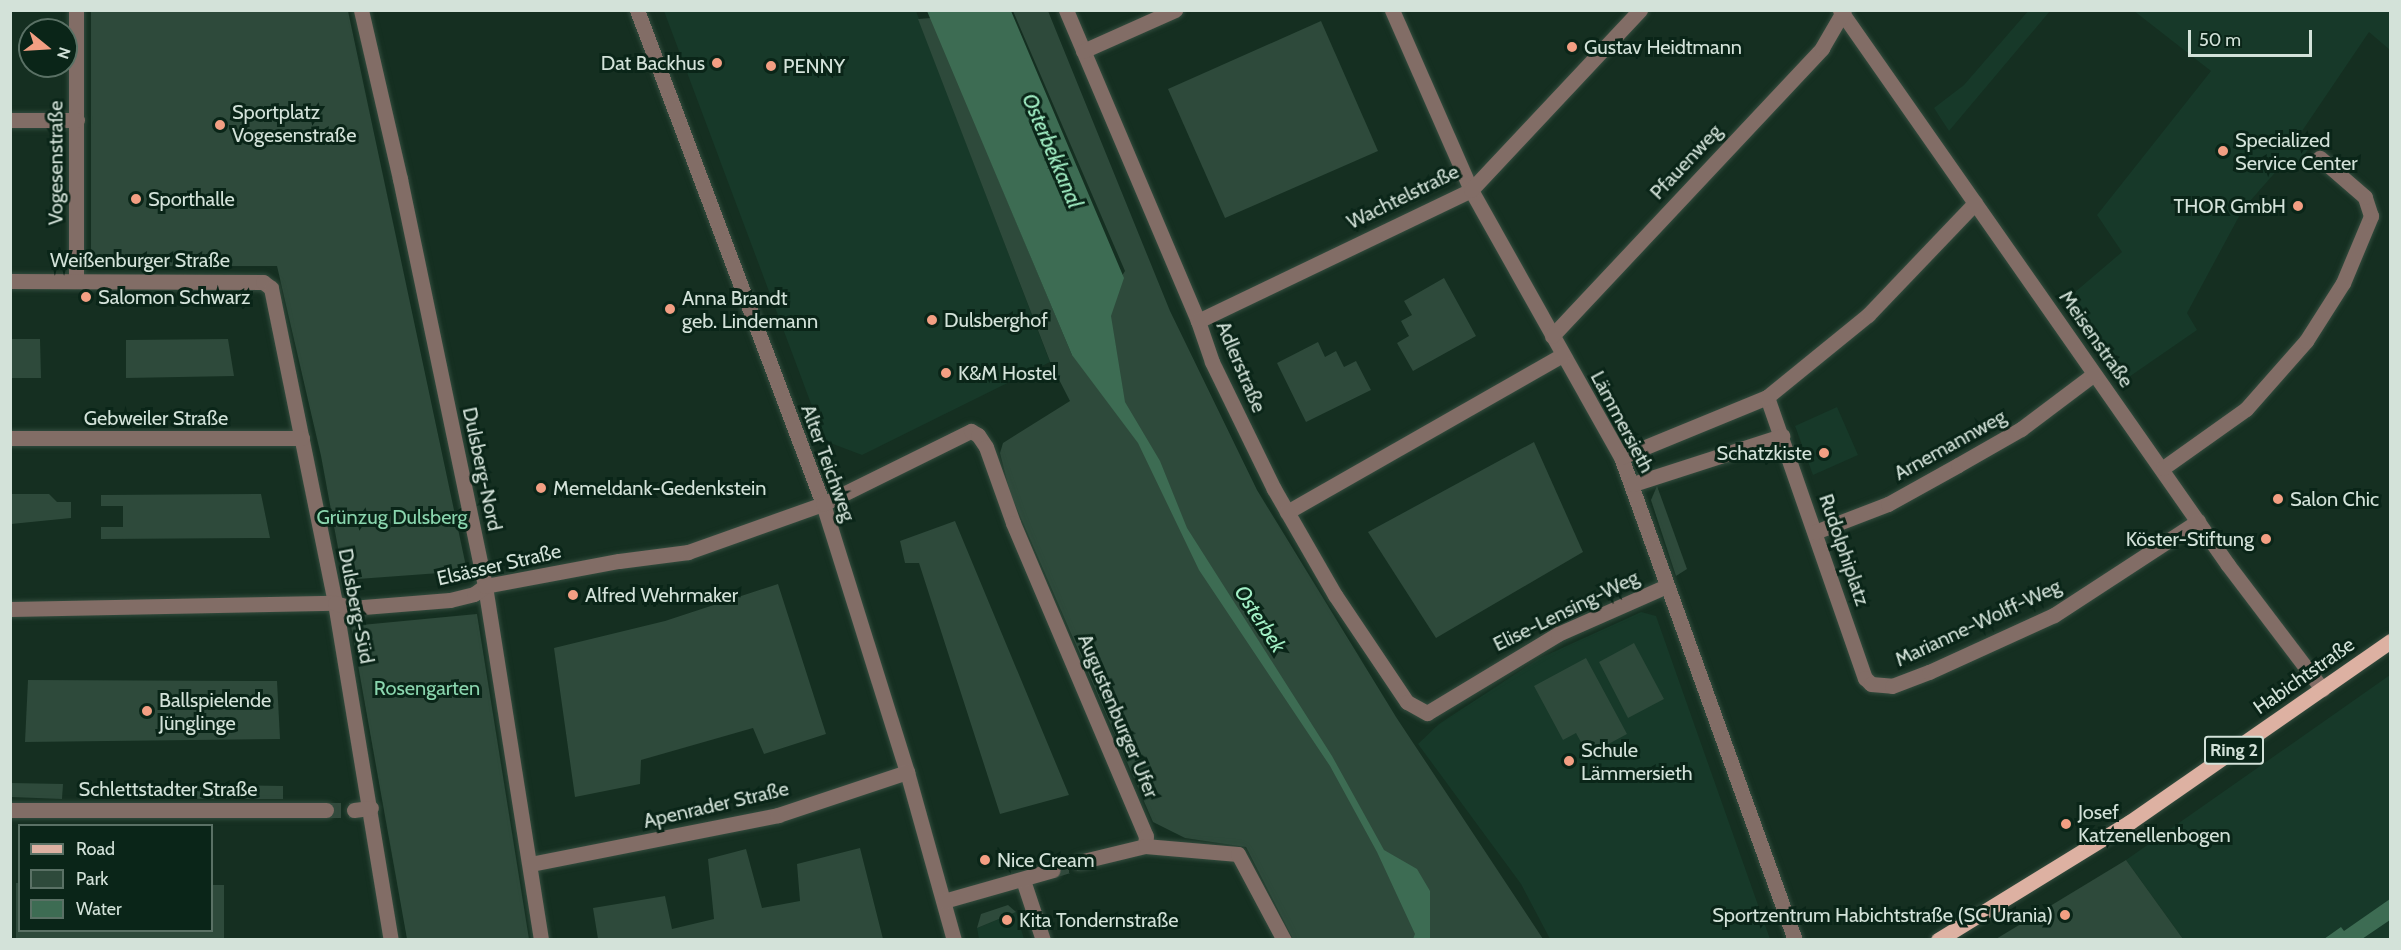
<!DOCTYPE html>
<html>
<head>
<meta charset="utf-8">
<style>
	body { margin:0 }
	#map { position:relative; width:2401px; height:950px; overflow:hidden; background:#152f21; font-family:Cabin,sans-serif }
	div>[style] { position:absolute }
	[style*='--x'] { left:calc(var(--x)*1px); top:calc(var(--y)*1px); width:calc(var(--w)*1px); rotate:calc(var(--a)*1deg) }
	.built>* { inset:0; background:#173929 }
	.green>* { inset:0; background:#2e4a3b }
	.water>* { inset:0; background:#3d6c53 }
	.minor-tunnel>* { height:15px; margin-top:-7.5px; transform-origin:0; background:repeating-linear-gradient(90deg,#324a3d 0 15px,transparent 0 23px) }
	.roads { filter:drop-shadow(0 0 2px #334c3e) drop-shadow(0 0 2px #334c3e) }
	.minor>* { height:15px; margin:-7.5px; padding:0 7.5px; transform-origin:7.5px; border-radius:7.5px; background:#826d66 }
	.major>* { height:15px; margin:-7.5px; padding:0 7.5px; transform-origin:7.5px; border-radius:7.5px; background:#ddb1a2 }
	.dots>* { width:16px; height:16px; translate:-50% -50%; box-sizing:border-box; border:3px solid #0a2518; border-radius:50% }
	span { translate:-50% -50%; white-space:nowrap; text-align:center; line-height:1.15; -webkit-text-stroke:6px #0a2518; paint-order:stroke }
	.shield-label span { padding:2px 4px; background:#0a2518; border:2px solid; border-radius:4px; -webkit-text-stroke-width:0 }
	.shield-label { font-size:18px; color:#d3e2d9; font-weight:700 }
	.poi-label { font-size:20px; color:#d3e2d9 }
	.left { translate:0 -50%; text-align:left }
	.right { translate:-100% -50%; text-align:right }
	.street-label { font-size:20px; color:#d3e2d9 }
	.park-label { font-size:20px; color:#8ad6ae }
	.water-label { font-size:21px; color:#a3f0c6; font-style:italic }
	.frame { position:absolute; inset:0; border:12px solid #d3e2d9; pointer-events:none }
	.legend { position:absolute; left:18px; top:824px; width:195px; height:108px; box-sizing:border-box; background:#0a2518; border:2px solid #5a7165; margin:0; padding:8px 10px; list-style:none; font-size:18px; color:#d3e2d9 }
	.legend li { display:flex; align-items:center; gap:12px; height:30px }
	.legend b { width:30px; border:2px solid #5a7165 }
	.north { position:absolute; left:18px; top:18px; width:60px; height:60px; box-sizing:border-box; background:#0a2518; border:2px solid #5a7165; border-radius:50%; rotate:108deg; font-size:16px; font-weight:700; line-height:24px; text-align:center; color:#d3e2d9 }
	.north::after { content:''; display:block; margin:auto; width:21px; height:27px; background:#f39f83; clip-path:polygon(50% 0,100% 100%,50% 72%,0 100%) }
	.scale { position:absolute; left:2188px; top:30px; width:124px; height:27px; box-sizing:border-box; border:3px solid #d3e2d9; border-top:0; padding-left:8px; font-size:18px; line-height:21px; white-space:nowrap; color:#d3e2d9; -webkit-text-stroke:4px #0a2518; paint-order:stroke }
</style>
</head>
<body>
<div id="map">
	<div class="built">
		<i style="clip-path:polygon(2029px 10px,2050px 11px,1949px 131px,1934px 108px,1964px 85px)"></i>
		<i style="clip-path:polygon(664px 11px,916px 11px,1050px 362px,862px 455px,825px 441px)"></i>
		<i style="clip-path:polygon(2134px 11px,2390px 11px,2390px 50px,2369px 32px,2298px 137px,2308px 150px,2297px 163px,2280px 167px,2243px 209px,2187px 313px,2197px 330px,2126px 379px,2068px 298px,2122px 252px,2097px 215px,2211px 71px)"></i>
		<i style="clip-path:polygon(1837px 407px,1858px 455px,1813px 475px,1795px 426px)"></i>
		<i style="clip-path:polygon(1641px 612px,1656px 616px,1770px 939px,1550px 939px,1521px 884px,1418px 744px,1439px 724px,1538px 659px)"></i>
		<i style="clip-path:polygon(2390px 675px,2390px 939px,2183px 939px,2126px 860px)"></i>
		<i style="clip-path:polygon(1016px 912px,1024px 939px,979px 939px,977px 928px)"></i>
	</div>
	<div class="green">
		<i style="clip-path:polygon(91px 11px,348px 11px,467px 571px,344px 580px,321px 456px,277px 266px,91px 266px)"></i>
		<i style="clip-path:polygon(1013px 11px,1048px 11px,1170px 311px,1257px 490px,1396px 717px,1543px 939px,1293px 939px,1246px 847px,1185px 838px,1153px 822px,1010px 493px,1000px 453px,1003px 443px,1070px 401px,1051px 364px,918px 19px,931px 18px,1072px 355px,1125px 271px)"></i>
		<i style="clip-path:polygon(1321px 21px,1378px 151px,1225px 218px,1168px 89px)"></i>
		<i style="clip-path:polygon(1444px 278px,1476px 336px,1413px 371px,1397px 343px,1409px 336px,1401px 321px,1412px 315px,1404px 301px)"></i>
		<i style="clip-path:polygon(10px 339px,40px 339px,41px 378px,11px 378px)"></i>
		<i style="clip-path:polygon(228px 339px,234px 376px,126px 378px,126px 340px)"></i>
		<i style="clip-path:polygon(1318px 342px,1325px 357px,1336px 351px,1344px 367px,1356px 361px,1371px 390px,1306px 422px,1277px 363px)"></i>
		<i style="clip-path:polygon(1534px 442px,1583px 552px,1436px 638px,1368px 532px)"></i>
		<i style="clip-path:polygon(1657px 486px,1687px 569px,1676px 576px,1651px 500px)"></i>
		<i style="clip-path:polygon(11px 494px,49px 494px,57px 502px,71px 502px,71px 518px,11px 524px)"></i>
		<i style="clip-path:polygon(261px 494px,270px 538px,101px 539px,101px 527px,123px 527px,123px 506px,101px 506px,101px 495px)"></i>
		<i style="clip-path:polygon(955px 521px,1069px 795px,1000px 814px,919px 563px,905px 563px,900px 541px)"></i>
		<i style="clip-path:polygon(778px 584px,826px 734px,764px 754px,753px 728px,641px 760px,640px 784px,575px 797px,554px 648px,665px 621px)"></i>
		<i style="clip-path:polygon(477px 614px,529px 939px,407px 939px,351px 626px)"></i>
		<i style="clip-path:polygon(1634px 643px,1664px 699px,1628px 718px,1599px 662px)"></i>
		<i style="clip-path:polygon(1586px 658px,1627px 734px,1588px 755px,1576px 733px,1563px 740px,1534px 686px)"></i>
		<i style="clip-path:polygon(28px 680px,277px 681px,280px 739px,25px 742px)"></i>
		<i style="clip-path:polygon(11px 783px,63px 784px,62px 799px,11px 797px)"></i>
		<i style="clip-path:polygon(79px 785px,214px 786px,214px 799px,79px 797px)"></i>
		<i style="clip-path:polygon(226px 785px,283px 786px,283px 799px,226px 799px)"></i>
		<i style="clip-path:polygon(860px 848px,883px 939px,598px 939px,593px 908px,665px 896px,672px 929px,714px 919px,708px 859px,746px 849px,762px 908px,800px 901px,797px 864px)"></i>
		<i style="clip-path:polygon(2126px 860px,2183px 939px,1996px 939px)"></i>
		<i style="clip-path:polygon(16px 883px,19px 883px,20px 930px,212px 930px,212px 885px,224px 885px,224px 939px,16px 939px)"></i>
		<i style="clip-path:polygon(1008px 905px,1016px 912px,977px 928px,981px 914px)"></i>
	</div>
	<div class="water">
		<i style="clip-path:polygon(927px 11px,1011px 11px,1124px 278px,1111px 316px,1125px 402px,1160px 461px,1187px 528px,1332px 756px,1384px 850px,1417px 869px,1430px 891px,1430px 939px,1413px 939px,1415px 934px,1377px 852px,1330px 766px,1199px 570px,1138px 443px,1072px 355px)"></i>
		<i style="clip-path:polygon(2390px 899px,2390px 920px,2362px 939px,2324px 939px,2341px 927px,2344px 931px)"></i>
	</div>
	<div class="minor-tunnel">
		<i style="--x:326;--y:810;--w:28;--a:0"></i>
		<i style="--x:1053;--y:870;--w:27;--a:-17"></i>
	</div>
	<div class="roads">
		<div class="minor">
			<i style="--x:76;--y:10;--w:270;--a:90"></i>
			<i style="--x:361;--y:10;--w:173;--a:77"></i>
			<i style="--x:400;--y:179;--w:416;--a:78.2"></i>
			<i style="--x:485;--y:586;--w:358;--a:81"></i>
			<i style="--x:637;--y:10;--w:528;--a:69.37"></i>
			<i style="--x:823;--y:504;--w:281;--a:72.6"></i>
			<i style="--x:907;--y:772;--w:174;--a:74.4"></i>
			<i style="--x:1066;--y:10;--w:338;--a:67"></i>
			<i style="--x:1198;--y:321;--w:43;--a:71.1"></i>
			<i style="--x:1212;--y:362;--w:141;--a:64"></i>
			<i style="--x:1274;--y:489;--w:122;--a:60.1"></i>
			<i style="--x:1335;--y:595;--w:129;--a:56.1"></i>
			<i style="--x:1407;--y:702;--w:23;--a:29"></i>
			<i style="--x:1427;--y:713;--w:153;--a:-31.1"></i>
			<i style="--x:1558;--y:634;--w:119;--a:-23.8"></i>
			<i style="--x:1392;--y:10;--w:197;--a:66.3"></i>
			<i style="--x:1471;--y:190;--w:306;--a:60.7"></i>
			<i style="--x:1621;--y:457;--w:513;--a:70.19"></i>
			<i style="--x:1840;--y:10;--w:677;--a:55.04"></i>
			<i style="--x:2228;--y:565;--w:156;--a:52.8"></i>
			<i style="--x:1083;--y:51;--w:101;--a:-24"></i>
			<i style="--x:10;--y:120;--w:67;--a:0"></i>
			<i style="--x:10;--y:281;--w:253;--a:0.2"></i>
			<i style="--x:263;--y:282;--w:10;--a:37"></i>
			<i style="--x:271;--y:288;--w:321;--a:78.5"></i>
			<i style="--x:335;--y:603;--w:342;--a:80.6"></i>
			<i style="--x:1198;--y:321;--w:303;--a:-25.6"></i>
			<i style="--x:1471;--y:190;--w:247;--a:-46.8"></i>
			<i style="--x:1552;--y:336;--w:395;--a:-46.8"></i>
			<i style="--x:1822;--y:48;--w:44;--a:-59.9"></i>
			<i style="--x:1767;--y:397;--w:298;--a:70.8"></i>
			<i style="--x:1865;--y:678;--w:8;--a:45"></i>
			<i style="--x:1871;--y:684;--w:21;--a:5"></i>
			<i style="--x:1892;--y:686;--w:40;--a:-21"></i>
			<i style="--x:1929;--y:672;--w:137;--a:-24.5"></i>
			<i style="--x:2054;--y:615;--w:172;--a:-33.1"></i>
			<i style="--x:10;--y:438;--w:292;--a:0"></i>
			<i style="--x:1621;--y:457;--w:158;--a:-22.3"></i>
			<i style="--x:1767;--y:397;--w:130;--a:-39.1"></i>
			<i style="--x:1868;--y:315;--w:155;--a:-46.3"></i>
			<i style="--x:2163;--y:468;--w:102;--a:-35.4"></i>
			<i style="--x:2246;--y:409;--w:91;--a:-48.6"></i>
			<i style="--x:2306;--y:341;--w:69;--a:-57.5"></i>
			<i style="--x:2343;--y:283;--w:73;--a:-67.3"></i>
			<i style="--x:2371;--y:216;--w:20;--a:-108"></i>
			<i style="--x:2365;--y:197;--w:60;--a:-139.1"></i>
			<i style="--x:1633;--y:484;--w:157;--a:-17.9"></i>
			<i style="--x:1287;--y:512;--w:317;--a:-29.7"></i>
			<i style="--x:1815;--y:532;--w:78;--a:-21"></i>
			<i style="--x:1888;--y:504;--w:80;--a:-29.1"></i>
			<i style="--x:1958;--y:465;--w:73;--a:-29.7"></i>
			<i style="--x:2021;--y:429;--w:91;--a:-37"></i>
			<i style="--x:10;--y:609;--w:325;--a:-1.1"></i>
			<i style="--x:335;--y:603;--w:17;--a:17"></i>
			<i style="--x:351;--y:608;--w:99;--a:-4.6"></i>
			<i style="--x:450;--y:600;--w:25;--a:-14"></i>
			<i style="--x:474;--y:594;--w:14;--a:-36"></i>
			<i style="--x:485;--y:586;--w:136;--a:-10.6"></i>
			<i style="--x:619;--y:561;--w:70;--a:-7.4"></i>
			<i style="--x:688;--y:552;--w:143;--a:-19.6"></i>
			<i style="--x:823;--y:504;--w:165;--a:-26.3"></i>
			<i style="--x:971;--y:431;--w:8;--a:30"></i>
			<i style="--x:978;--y:435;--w:14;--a:56"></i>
			<i style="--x:986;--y:447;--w:81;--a:70.4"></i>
			<i style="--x:1013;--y:523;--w:340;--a:67"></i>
			<i style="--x:1146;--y:836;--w:10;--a:96"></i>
			<i style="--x:10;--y:810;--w:316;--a:0"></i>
			<i style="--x:354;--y:810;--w:17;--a:-7"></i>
			<i style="--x:1079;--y:862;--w:68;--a:-13.6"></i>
			<i style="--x:1145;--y:846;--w:93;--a:4.9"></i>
			<i style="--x:1238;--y:854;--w:98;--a:61.9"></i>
			<i style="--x:531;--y:864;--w:252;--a:-11.2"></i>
			<i style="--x:778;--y:815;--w:136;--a:-18.4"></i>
			<i style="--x:1023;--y:880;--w:63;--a:71.6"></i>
			<i style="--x:944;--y:901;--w:113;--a:-15.9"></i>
		</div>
		<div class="major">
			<i style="--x:1938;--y:940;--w:225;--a:-31.6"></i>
			<i style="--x:2130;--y:822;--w:317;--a:-34.8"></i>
		</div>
	</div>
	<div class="dots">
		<i style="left:1572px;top:47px;background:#f39f83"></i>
		<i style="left:717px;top:63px;background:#f39f83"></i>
		<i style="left:771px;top:66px;background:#f39f83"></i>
		<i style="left:220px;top:125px;background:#f39f83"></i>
		<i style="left:2223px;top:151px;background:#f39f83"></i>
		<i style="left:136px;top:199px;background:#f39f83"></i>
		<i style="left:2298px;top:206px;background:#f39f83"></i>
		<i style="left:86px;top:297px;background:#f39f83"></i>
		<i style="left:670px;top:309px;background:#f39f83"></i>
		<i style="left:932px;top:320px;background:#f39f83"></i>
		<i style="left:946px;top:373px;background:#f39f83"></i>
		<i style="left:1824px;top:453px;background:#f39f83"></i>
		<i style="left:541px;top:488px;background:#f39f83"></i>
		<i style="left:2278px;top:499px;background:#f39f83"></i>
		<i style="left:2266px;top:539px;background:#f39f83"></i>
		<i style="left:573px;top:595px;background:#f39f83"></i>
		<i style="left:147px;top:711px;background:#f39f83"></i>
		<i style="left:1569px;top:761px;background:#f39f83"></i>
		<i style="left:2066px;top:824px;background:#f39f83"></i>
		<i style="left:985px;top:860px;background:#f39f83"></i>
		<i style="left:2065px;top:915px;background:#f39f83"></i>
		<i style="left:1007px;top:920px;background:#f39f83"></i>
	</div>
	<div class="shield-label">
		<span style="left:2234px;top:750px">Ring 2</span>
	</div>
	<div class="poi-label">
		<span class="left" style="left:1584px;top:47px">Gustav Heidtmann</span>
		<span class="right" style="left:705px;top:63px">Dat Backhus</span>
		<span class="left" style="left:783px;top:66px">PENNY</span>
		<span class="left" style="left:232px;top:124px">Sportplatz<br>Vogesenstraße</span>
		<span class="left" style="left:2235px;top:152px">Specialized<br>Service Center</span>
		<span class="left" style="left:148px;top:199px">Sporthalle</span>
		<span class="right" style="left:2286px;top:206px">THOR GmbH</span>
		<span class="left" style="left:98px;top:297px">Salomon Schwarz</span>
		<span class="left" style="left:682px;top:310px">Anna Brandt<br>geb. Lindemann</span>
		<span class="left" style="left:944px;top:320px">Dulsberghof</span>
		<span class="left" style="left:958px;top:373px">K&amp;M Hostel</span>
		<span class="right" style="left:1812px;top:453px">Schatzkiste</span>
		<span class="left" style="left:553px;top:488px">Memeldank-Gedenkstein</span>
		<span class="left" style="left:2290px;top:499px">Salon Chic</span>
		<span class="right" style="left:2254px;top:539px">Köster-Stiftung</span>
		<span class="left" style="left:585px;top:595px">Alfred Wehrmaker</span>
		<span class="left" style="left:159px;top:712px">Ballspielende<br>Jünglinge</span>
		<span class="left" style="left:1581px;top:762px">Schule<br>Lämmersieth</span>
		<span class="left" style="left:2078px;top:824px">Josef<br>Katzenellenbogen</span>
		<span class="left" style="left:997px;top:860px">Nice Cream</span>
		<span class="right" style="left:2053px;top:915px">Sportzentrum Habichtstraße (SC Urania)</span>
		<span class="left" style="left:1019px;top:920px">Kita Tondernstraße</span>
	</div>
	<div class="street-label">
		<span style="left:1686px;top:162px;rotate:-47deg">Pfauenweg</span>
		<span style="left:56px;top:163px;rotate:-90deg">Vogesenstraße</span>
		<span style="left:1403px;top:197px;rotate:-26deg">Wachtelstraße</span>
		<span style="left:140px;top:260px">Weißenburger Straße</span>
		<span style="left:2096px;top:339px;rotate:55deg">Meisenstraße</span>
		<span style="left:1241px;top:367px;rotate:67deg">Adlerstraße</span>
		<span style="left:156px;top:418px">Gebweiler Straße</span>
		<span style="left:1622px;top:422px;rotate:62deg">Lämmersieth</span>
		<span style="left:1950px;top:445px;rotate:-29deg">Arnemannweg</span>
		<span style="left:828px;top:463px;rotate:70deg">Alter Teichweg</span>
		<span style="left:482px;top:469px;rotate:78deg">Dulsberg-Nord</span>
		<span style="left:1844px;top:550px;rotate:71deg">Rudolphiplatz</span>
		<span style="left:499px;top:565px;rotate:-13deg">Elsässer Straße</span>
		<span style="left:356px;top:606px;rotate:79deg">Dulsberg-Süd</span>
		<span style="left:1566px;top:611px;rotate:-26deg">Elise-Lensing-Weg</span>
		<span style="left:1978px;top:623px;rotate:-25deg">Marianne-Wolff-Weg</span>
		<span style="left:2304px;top:676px;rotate:-35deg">Habichtstraße</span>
		<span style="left:1118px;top:716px;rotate:67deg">Augustenburger Ufer</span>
		<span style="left:168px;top:789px">Schlettstadter Straße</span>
		<span style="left:716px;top:805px;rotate:-13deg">Apenrader Straße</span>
	</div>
	<div class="park-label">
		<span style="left:392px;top:517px">Grünzug Dulsberg</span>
		<span style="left:427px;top:688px">Rosengarten</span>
	</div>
	<div class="water-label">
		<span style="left:1052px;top:151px;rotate:67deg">Osterbekkanal</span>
		<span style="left:1260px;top:619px;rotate:57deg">Osterbek</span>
	</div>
	<div class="frame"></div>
	<ul class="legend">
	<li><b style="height:8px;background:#ddb1a2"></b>Road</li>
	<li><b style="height:16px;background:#2e4a3b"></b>Park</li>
	<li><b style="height:16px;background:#3d6c53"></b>Water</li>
	</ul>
	<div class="north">N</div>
	<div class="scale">50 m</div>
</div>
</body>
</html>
